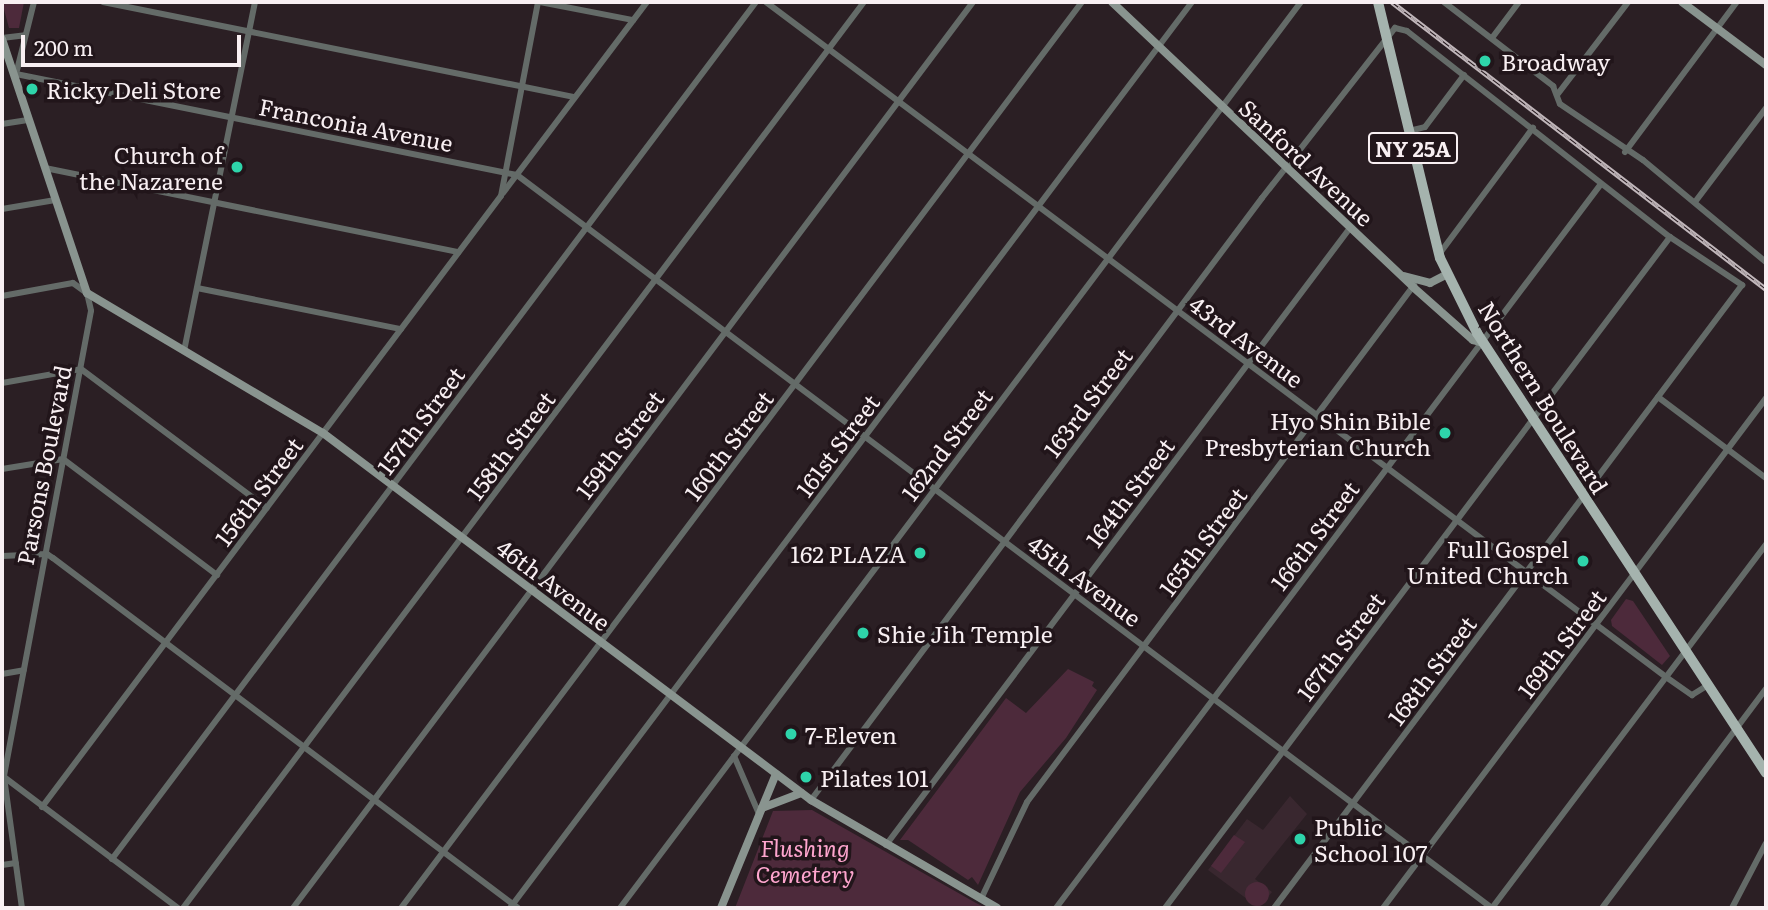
<!DOCTYPE html>
<html>
<head>
<meta charset="utf-8">
<style>
	body { margin:0 }
	#map { position:relative; width:1768px; height:910px; overflow:hidden; background:#2b1f24; font-family:Literata,serif }
	div>[style] { position:absolute }
	[style*='--x'] { left:calc(var(--x)*1px); top:calc(var(--y)*1px); width:calc(var(--w)*1px); rotate:calc(var(--a)*1deg) }
	.built>* { inset:0; background:#39272f }
	.green>* { inset:0; background:#4d2a3b }
	.round { border-radius:50% }
	.street>* { height:6px; margin:-3px; padding:0 3px; transform-origin:3px; border-radius:3px; background:#646b68 }
	.secondary>* { height:8px; margin:-4px; padding:0 4px; transform-origin:4px; border-radius:4px; background:#89948f }
	.primary>* { height:10px; margin:-5px; padding:0 5px; transform-origin:5px; border-radius:5px; background:#a5b3ae }
	.rail>* { height:5px; margin-top:-2.5px; transform-origin:0; background:repeating-linear-gradient(90deg,#21151a 0 8px,#c1b7bb 0 16px); box-sizing:border-box; border-block:2px solid #c1b7bb }
	.dots>* { width:19px; height:19px; translate:-50% -50%; box-sizing:border-box; border:4px solid #21151a; border-radius:50% }
	span { translate:-50% -50%; white-space:nowrap; text-align:center; line-height:1.15; -webkit-text-stroke:7px #21151a; paint-order:stroke }
	.shield-label span { padding:2px 5px; background:#21151a; border:2px solid; border-radius:5px; -webkit-text-stroke-width:0 }
	.shield-label { font-size:21px; color:#f8eff2; font-weight:700 }
	.poi-label { font-size:23px; color:#f8eff2 }
	.left { translate:0 -50%; text-align:left }
	.right { translate:-100% -50%; text-align:right }
	.street-label { font-size:23px; color:#f8eff2 }
	.park-label { font-size:23px; color:#fea5ce; font-style:italic }
	.frame { position:absolute; inset:0; border:4px solid #f8eff2; pointer-events:none }
	.scale { position:absolute; left:21px; top:35px; width:220px; height:32px; box-sizing:border-box; border:4px solid #f8eff2; border-top:0; padding-left:9px; font-size:21px; line-height:24px; white-space:nowrap; color:#f8eff2; -webkit-text-stroke:5px #21151a; paint-order:stroke }
</style>
</head>
<body>
<div id="map">
	<div class="built">
		<i style="clip-path:polygon(1290px 796px,1307px 814px,1255px 879px,1272px 892px,1259px 908px,1208px 870px,1247px 819px,1263px 830px)"></i>
	</div>
	<div class="green">
		<i style="clip-path:polygon(2px 2px,24px 2px,19px 28px,9px 28px)"></i>
		<i style="clip-path:polygon(1626px 599px,1633px 601px,1670px 656px,1662px 665px,1612px 626px,1611px 620px)"></i>
		<i style="clip-path:polygon(1068px 669px,1094px 682px,1092px 686px,1097px 690px,1066px 738px,1020px 792px,978px 885px,972px 877px,968px 880px,908px 840px,900px 840px,1006px 698px,1026px 713px)"></i>
		<i style="clip-path:polygon(812px 810px,976px 903px,986px 908px,735px 908px,773px 811px)"></i>
		<i style="clip-path:polygon(1234px 835px,1245px 842px,1221px 873px,1211px 866px)"></i>
		<i class="round" style="left:1245px;top:882px;width:24px;height:24px"></i>
	</div>
	<div class="street">
		<i style="--x:34;--y:2;--w:74;--a:104"></i>
		<i style="--x:16;--y:74;--w:511;--a:11.4"></i>
		<i style="--x:517;--y:175;--w:1220;--a:36.94"></i>
		<i style="--x:1492;--y:908;--w:456;--a:-53"></i>
		<i style="--x:103;--y:2;--w:481;--a:11.4"></i>
		<i style="--x:540;--y:2;--w:95;--a:11"></i>
		<i style="--x:766;--y:2;--w:1125;--a:36.87"></i>
		<i style="--x:1666;--y:677;--w:32;--a:35"></i>
		<i style="--x:1692;--y:695;--w:19;--a:-32"></i>
		<i style="--x:1444;--y:2;--w:138;--a:37.6"></i>
		<i style="--x:1553;--y:86;--w:19;--a:69"></i>
		<i style="--x:1560;--y:104;--w:100;--a:34"></i>
		<i style="--x:1643;--y:160;--w:160;--a:39.7"></i>
		<i style="--x:2;--y:38;--w:23;--a:-7"></i>
		<i style="--x:1492;--y:38;--w:45;--a:-53.1"></i>
		<i style="--x:1557;--y:95;--w:117;--a:-52.6"></i>
		<i style="--x:2;--y:124;--w:26;--a:-9"></i>
		<i style="--x:1409;--y:131;--w:16;--a:-14"></i>
		<i style="--x:1425;--y:127;--w:65;--a:-53.1"></i>
		<i style="--x:1625;--y:152;--w:187;--a:-53.3"></i>
		<i style="--x:45;--y:168;--w:422;--a:11.5"></i>
		<i style="--x:503;--y:193;--w:239;--a:-53"></i>
		<i style="--x:1695;--y:202;--w:118;--a:-52.9"></i>
		<i style="--x:2;--y:209;--w:54;--a:-9.6"></i>
		<i style="--x:1440;--y:253;--w:156;--a:-53.4"></i>
		<i style="--x:197;--y:288;--w:208;--a:11.4"></i>
		<i style="--x:2;--y:296;--w:72;--a:-10.4"></i>
		<i style="--x:73;--y:283;--w:17;--a:36"></i>
		<i style="--x:87;--y:293;--w:18;--a:77"></i>
		<i style="--x:91;--y:311;--w:474;--a:100.6"></i>
		<i style="--x:4;--y:777;--w:132;--a:82.2"></i>
		<i style="--x:184;--y:351;--w:356;--a:-78.5"></i>
		<i style="--x:2;--y:383;--w:80;--a:-10"></i>
		<i style="--x:81;--y:369;--w:232;--a:36.8"></i>
		<i style="--x:1658;--y:397;--w:135;--a:36.9"></i>
		<i style="--x:2;--y:469;--w:62;--a:-9.3"></i>
		<i style="--x:63;--y:459;--w:193;--a:37"></i>
		<i style="--x:2;--y:556;--w:45;--a:-2.5"></i>
		<i style="--x:47;--y:554;--w:7;--a:34"></i>
		<i style="--x:53;--y:558;--w:582;--a:36.97"></i>
		<i style="--x:2;--y:674;--w:22;--a:-10"></i>
		<i style="--x:734;--y:756;--w:63;--a:66.7"></i>
		<i style="--x:4;--y:777;--w:218;--a:37"></i>
		<i style="--x:811;--y:800;--w:752;--a:-53.16"></i>
		<i style="--x:1262;--y:198;--w:216;--a:-52"></i>
		<i style="--x:1395;--y:28;--w:12;--a:14"></i>
		<i style="--x:1407;--y:31;--w:334;--a:38.1"></i>
		<i style="--x:1670;--y:237;--w:87;--a:33.7"></i>
		<i style="--x:1742;--y:285;--w:779;--a:126.91"></i>
		<i style="--x:42;--y:807;--w:764;--a:-53.09"></i>
		<i style="--x:501;--y:196;--w:197;--a:-79.2"></i>
		<i style="--x:886;--y:845;--w:772;--a:-53.06"></i>
		<i style="--x:112;--y:859;--w:1072;--a:-53.08"></i>
		<i style="--x:2;--y:865;--w:14;--a:-8"></i>
		<i style="--x:981;--y:899;--w:107;--a:-64.6"></i>
		<i style="--x:1027;--y:802;--w:646;--a:-53.18"></i>
		<i style="--x:183;--y:908;--w:1133;--a:-53.07"></i>
		<i style="--x:293;--y:908;--w:1133;--a:-53.11"></i>
		<i style="--x:401;--y:908;--w:1133;--a:-53.07"></i>
		<i style="--x:510;--y:908;--w:1134;--a:-53.03"></i>
		<i style="--x:620;--y:908;--w:1133;--a:-53.07"></i>
		<i style="--x:1056;--y:908;--w:906;--a:-53.03"></i>
		<i style="--x:1165;--y:908;--w:840;--a:-53.03"></i>
		<i style="--x:1383;--y:908;--w:638;--a:-53.09"></i>
		<i style="--x:1602;--y:908;--w:274;--a:-53.2"></i>
		<i style="--x:1732;--y:908;--w:73;--a:-62.4"></i>
	</div>
	<div class="secondary">
		<i style="--x:1112;--y:2;--w:415;--a:43.4"></i>
		<i style="--x:1413;--y:287;--w:80;--a:41.5"></i>
		<i style="--x:1473;--y:340;--w:9;--a:18"></i>
		<i style="--x:1682;--y:2;--w:105;--a:36.9"></i>
		<i style="--x:2;--y:39;--w:268;--a:71.5"></i>
		<i style="--x:87;--y:293;--w:274;--a:30.7"></i>
		<i style="--x:323;--y:433;--w:611;--a:36.94"></i>
		<i style="--x:811;--y:800;--w:215;--a:30.1"></i>
		<i style="--x:1404;--y:276;--w:27;--a:15"></i>
		<i style="--x:1430;--y:283;--w:20;--a:-27"></i>
		<i style="--x:762;--y:808;--w:42;--a:-21"></i>
		<i style="--x:721;--y:908;--w:145;--a:-67.7"></i>
	</div>
	<div class="primary">
		<i style="--x:1378;--y:2;--w:263;--a:76.4"></i>
		<i style="--x:1440;--y:258;--w:84;--a:63.7"></i>
		<i style="--x:1477;--y:333;--w:526;--a:56.7"></i>
	</div>
	<div class="rail">
		<i style="--x:1392;--y:2;--w:471;--a:37.5"></i>
	</div>
	<div class="dots">
		<i style="left:1485px;top:61px;background:#2ed4aa"></i>
		<i style="left:32px;top:89px;background:#2ed4aa"></i>
		<i style="left:237px;top:167px;background:#2ed4aa"></i>
		<i style="left:1445px;top:433px;background:#2ed4aa"></i>
		<i style="left:920px;top:553px;background:#2ed4aa"></i>
		<i style="left:1583px;top:561px;background:#2ed4aa"></i>
		<i style="left:863px;top:633px;background:#2ed4aa"></i>
		<i style="left:791px;top:734px;background:#2ed4aa"></i>
		<i style="left:806px;top:777px;background:#2ed4aa"></i>
		<i style="left:1300px;top:839px;background:#2ed4aa"></i>
	</div>
	<div class="shield-label">
		<span style="left:1413px;top:148px">NY 25A</span>
	</div>
	<div class="poi-label">
		<span class="left" style="left:1501px;top:61px">Broadway</span>
		<span class="left" style="left:46px;top:89px">Ricky Deli Store</span>
		<span class="right" style="left:223px;top:167px">Church of<br>the Nazarene</span>
		<span class="right" style="left:1431px;top:433px">Hyo Shin Bible<br>Presbyterian Church</span>
		<span class="right" style="left:1569px;top:561px">Full Gospel<br>United Church</span>
		<span class="right" style="left:906px;top:553px">162 PLAZA</span>
		<span class="left" style="left:877px;top:633px">Shie Jih Temple</span>
		<span class="left" style="left:805px;top:734px">7-Eleven</span>
		<span class="left" style="left:820px;top:777px">Pilates 101</span>
		<span class="left" style="left:1314px;top:839px">Public<br>School 107</span>
	</div>
	<div class="street-label">
		<span style="left:356px;top:124px;rotate:11deg">Franconia Avenue</span>
		<span style="left:1307px;top:162px;rotate:43deg">Sanford Avenue</span>
		<span style="left:1247px;top:341px;rotate:37deg">43rd Avenue</span>
		<span style="left:1544px;top:397px;rotate:58deg">Northern Boulevard</span>
		<span style="left:1087px;top:402px;rotate:-53deg">163rd Street</span>
		<span style="left:420px;top:420px;rotate:-53deg">157th Street</span>
		<span style="left:619px;top:444px;rotate:-53deg">159th Street</span>
		<span style="left:946px;top:444px;rotate:-53deg">162nd Street</span>
		<span style="left:510px;top:445px;rotate:-53deg">158th Street</span>
		<span style="left:728px;top:445px;rotate:-53deg">160th Street</span>
		<span style="left:837px;top:445px;rotate:-53deg">161st Street</span>
		<span style="left:43px;top:465px;rotate:-79deg">Parsons Boulevard</span>
		<span style="left:258px;top:491px;rotate:-53deg">156th Street</span>
		<span style="left:1129px;top:492px;rotate:-53deg">164th Street</span>
		<span style="left:1314px;top:535px;rotate:-53deg">166th Street</span>
		<span style="left:1202px;top:541px;rotate:-53deg">165th Street</span>
		<span style="left:1085px;top:580px;rotate:37deg">45th Avenue</span>
		<span style="left:554px;top:584px;rotate:37deg">46th Avenue</span>
		<span style="left:1561px;top:643px;rotate:-53deg">169th Street</span>
		<span style="left:1340px;top:646px;rotate:-53deg">167th Street</span>
		<span style="left:1431px;top:670px;rotate:-53deg">168th Street</span>
	</div>
	<div class="park-label">
		<span style="left:805px;top:860px">Flushing<br>Cemetery</span>
	</div>
	<div class="frame"></div>
	<div class="scale">200 m</div>
</div>
</body>
</html>
